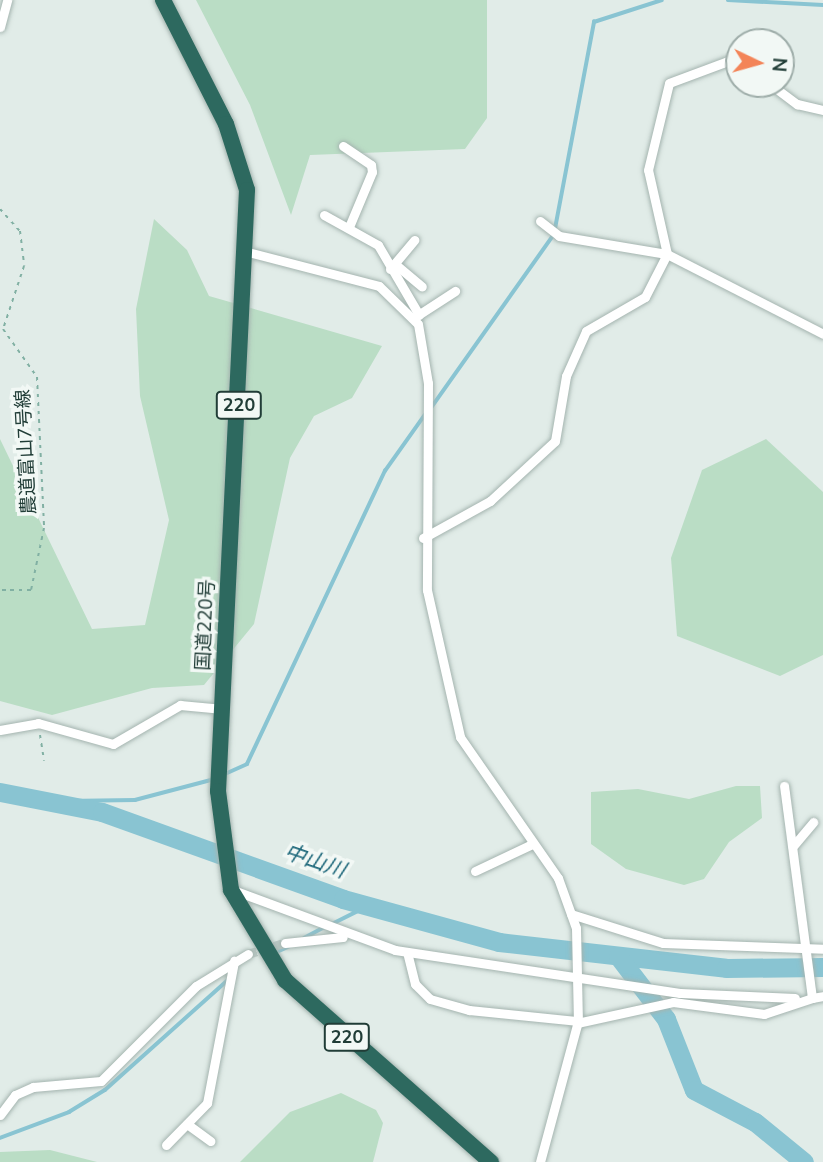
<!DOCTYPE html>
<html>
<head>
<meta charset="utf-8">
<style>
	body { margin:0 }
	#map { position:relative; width:823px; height:1162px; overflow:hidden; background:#e1ece8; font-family:"Nunito Sans","Noto Sans JP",sans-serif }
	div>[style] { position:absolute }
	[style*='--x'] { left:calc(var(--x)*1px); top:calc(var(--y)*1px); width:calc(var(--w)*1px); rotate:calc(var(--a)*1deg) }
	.green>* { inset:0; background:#baddc5 }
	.stream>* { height:3.5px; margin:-1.75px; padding:0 1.75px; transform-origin:1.75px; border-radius:1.75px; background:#89c4d2 }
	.river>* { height:19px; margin:-9.5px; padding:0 9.5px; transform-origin:9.5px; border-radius:9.5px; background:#89c4d2 }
	.street-tunnel>* { height:9px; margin-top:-4.5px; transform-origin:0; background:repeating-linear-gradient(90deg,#bbc9c5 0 9px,transparent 0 13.5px) }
	.path>* { height:2px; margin-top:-1px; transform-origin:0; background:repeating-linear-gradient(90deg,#81b0a3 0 3.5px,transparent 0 8.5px) }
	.roads { filter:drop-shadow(0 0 2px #a4b4af) drop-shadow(0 0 2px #a4b4af) }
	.street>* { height:9px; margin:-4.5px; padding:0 4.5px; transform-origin:4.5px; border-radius:4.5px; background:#fff }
	.highway>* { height:16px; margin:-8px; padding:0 8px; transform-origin:8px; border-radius:8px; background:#2d695f }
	span { translate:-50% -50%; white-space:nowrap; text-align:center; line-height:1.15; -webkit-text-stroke:7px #f2f8f5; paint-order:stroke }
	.shield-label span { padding:2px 5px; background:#f2f8f5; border:2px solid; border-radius:5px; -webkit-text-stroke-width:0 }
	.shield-label { font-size:18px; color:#213d37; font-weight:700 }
	.street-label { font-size:19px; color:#213d37 }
	.water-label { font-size:21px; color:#1b6679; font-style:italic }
	.north { position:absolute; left:725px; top:28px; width:70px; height:70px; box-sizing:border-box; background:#f2f8f5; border:2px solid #9eada9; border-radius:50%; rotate:95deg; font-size:19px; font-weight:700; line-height:28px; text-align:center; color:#213d37 }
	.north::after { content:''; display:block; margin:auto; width:24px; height:32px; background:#f38458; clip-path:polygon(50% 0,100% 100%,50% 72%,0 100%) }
</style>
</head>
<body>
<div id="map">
	<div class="green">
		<i style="clip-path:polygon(196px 0,487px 0,487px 118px,465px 149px,310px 155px,291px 215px,250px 105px)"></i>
		<i style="clip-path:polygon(154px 219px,187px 250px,209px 296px,382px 346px,352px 398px,314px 416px,290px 458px,254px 624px,204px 685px,152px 688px,52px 715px,0 701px,0 439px,92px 629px,145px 625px,169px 520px,140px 396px,136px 309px)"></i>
		<i style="clip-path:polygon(766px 439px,823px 492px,823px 655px,780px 676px,677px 636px,671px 558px,702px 470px)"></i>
		<i style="clip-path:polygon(736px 786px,760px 786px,762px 818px,729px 842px,704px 879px,684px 885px,626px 869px,591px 844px,591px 792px,638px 789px,689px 799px)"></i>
		<i style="clip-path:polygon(341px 1093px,376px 1110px,383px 1123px,373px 1162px,240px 1162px,290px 1112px)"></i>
		<i style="clip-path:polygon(50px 1150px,97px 1162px,0 1162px,0 1152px)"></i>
	</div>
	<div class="stream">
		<i style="--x:728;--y:0;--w:95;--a:3"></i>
		<i style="--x:431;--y:408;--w:213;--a:-54.7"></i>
		<i style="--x:554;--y:234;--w:216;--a:-79.3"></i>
		<i style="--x:594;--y:22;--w:71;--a:-17.9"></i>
		<i style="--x:225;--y:774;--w:24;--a:-24"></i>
		<i style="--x:247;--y:764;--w:324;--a:-64.8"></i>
		<i style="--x:385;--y:471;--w:71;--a:-54.7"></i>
		<i style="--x:65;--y:801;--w:70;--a:-0.8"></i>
		<i style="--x:135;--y:800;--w:83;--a:-14.7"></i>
		<i style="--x:332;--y:924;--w:40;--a:-26.6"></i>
		<i style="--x:304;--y:938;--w:24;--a:-28"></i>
		<i style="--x:279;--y:951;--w:10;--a:-24"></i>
		<i style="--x:0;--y:1138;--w:74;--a:-20.6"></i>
		<i style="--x:69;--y:1112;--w:42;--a:-31.4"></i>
		<i style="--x:105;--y:1090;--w:164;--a:-41.8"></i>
	</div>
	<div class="river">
		<i style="--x:0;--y:792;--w:104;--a:11.1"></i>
		<i style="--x:102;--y:812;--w:256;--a:19.8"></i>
		<i style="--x:343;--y:899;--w:162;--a:15.4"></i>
		<i style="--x:499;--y:942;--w:228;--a:6.5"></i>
		<i style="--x:726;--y:968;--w:97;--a:-0.6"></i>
		<i style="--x:618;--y:956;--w:79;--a:52.7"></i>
		<i style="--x:666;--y:1019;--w:76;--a:68.5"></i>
		<i style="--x:694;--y:1090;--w:69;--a:27.7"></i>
		<i style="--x:755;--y:1122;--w:63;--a:39.2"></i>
	</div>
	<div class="street-tunnel">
		<i style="--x:248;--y:954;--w:39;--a:-17"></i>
	</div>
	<div class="path">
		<i style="--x:0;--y:209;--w:30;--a:48"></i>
		<i style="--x:20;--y:231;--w:35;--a:83"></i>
		<i style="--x:24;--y:266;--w:66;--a:108.4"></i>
		<i style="--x:3;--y:329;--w:59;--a:54.7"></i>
		<i style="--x:37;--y:377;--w:151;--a:87.3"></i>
		<i style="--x:44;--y:528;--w:63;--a:101.8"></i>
		<i style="--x:31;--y:590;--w:31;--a:180"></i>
		<i style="--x:40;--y:735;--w:26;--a:81"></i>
	</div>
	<div class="roads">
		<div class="street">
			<i style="--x:0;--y:27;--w:28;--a:-75"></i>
			<i style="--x:770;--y:84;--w:34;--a:37"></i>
			<i style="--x:797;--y:104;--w:27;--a:13"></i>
			<i style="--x:343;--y:146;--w:34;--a:34"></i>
			<i style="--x:371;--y:165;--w:7;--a:82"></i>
			<i style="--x:372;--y:172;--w:60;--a:112.7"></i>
			<i style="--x:324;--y:215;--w:62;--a:29.1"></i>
			<i style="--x:378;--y:245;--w:81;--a:59.6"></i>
			<i style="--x:540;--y:221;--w:24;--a:38"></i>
			<i style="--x:559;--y:236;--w:109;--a:9.5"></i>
			<i style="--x:667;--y:254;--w:175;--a:27.1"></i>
			<i style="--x:248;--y:252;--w:135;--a:14.5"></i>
			<i style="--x:379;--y:286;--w:54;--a:44.3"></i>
			<i style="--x:418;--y:324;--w:60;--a:80.4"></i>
			<i style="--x:428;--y:383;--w:207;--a:90.3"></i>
			<i style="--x:427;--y:590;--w:151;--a:77.3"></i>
			<i style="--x:460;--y:737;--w:172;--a:55.2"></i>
			<i style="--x:558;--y:878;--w:53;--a:70.2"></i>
			<i style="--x:576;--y:928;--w:93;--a:88.8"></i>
			<i style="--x:578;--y:1021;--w:146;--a:105.1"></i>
			<i style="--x:395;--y:264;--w:35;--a:40"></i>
			<i style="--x:390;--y:269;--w:38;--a:-50"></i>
			<i style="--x:415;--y:317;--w:48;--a:-33"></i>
			<i style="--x:423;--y:538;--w:77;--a:-28.9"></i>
			<i style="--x:490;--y:501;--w:88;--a:-42.7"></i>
			<i style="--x:555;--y:441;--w:66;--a:-80.4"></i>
			<i style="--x:566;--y:376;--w:49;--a:-66"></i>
			<i style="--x:586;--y:331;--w:68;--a:-30"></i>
			<i style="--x:645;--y:297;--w:48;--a:-62.9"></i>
			<i style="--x:667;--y:254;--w:86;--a:-102.7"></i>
			<i style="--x:648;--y:170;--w:89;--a:-76.4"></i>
			<i style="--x:669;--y:83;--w:63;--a:-20.4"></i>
			<i style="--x:728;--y:61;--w:11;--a:15"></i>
			<i style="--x:0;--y:730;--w:39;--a:-10"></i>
			<i style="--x:38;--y:723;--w:78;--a:15.6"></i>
			<i style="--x:113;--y:744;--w:78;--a:-30.2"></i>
			<i style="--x:180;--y:705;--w:43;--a:5.3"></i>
			<i style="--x:794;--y:845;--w:30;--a:-50"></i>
			<i style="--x:475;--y:871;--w:63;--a:-25.3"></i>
			<i style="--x:233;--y:890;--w:173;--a:20.3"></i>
			<i style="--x:395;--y:950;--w:288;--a:8.6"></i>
			<i style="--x:680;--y:993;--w:115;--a:2.5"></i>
			<i style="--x:571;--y:914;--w:96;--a:17.5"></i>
			<i style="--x:663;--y:943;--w:160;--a:2.1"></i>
			<i style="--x:285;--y:943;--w:58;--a:-5.9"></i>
			<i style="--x:407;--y:952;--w:33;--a:76"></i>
			<i style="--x:415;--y:984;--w:21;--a:45"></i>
			<i style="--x:430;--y:999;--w:41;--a:15.8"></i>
			<i style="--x:469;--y:1010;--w:110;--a:5.8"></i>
			<i style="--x:812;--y:998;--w:11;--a:-10"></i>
			<i style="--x:577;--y:1023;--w:98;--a:-12.3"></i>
			<i style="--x:673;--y:1002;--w:92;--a:7.5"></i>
			<i style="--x:764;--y:1014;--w:51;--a:-18.4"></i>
			<i style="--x:812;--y:998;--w:214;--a:-97.5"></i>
			<i style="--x:0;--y:1115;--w:25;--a:-53"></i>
			<i style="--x:15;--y:1095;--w:20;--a:-24"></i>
			<i style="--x:33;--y:1087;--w:68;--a:-5"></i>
			<i style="--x:101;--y:1081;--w:134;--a:-45"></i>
			<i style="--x:196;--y:986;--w:61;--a:-31.6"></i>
			<i style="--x:187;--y:1124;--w:29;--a:36"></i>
			<i style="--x:166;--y:1145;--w:59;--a:-45.7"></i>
			<i style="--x:207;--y:1103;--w:145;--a:-79.2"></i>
		</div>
		<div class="highway">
			<i style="--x:163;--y:0;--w:139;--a:63.1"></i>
			<i style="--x:226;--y:124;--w:69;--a:72.3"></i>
			<i style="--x:247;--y:190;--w:602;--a:92.76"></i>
			<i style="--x:218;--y:791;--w:100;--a:82.5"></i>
			<i style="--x:231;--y:890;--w:105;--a:59"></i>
			<i style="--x:285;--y:980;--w:275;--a:41.5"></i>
		</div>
	</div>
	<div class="shield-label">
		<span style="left:239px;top:405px">220</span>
		<span style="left:347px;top:1037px">220</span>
	</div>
	<div class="street-label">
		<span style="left:27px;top:452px;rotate:-93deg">農道富山7号線</span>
		<span style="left:206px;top:625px;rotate:-87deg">国道220号</span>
	</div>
	<div class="water-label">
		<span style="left:315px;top:861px;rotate:19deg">中山川</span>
	</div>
	<div class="north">N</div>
</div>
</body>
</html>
